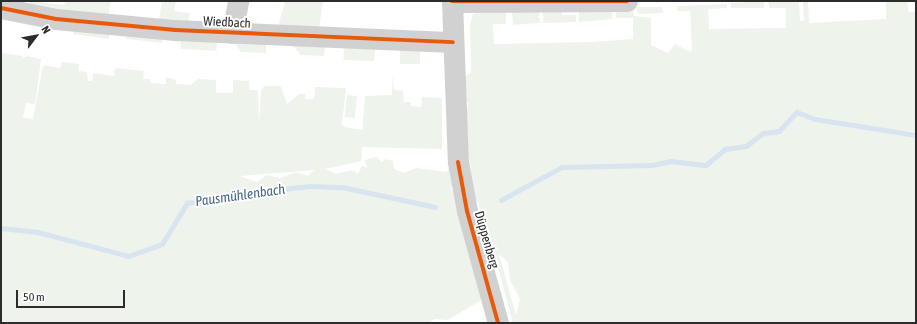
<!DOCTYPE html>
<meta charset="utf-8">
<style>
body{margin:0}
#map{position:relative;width:917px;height:324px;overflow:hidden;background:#fff;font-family:"Asap Condensed",sans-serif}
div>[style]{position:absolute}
.green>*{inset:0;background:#eef3eb;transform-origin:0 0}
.stream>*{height:4.5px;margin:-2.25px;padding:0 2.25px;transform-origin:2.25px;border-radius:2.25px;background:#d8e4ef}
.minor>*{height:21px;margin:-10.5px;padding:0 10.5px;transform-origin:10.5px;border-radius:10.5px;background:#d1d1d1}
.cycleway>*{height:4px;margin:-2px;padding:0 2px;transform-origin:2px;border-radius:2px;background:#e8590c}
span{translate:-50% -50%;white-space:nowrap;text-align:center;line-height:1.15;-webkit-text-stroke:4px #fff;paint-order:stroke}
.street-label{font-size:13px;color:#2c2c2c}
.water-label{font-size:14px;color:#416888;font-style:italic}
.frame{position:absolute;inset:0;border:2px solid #2c2c2c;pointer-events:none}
.north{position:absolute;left:16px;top:16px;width:40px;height:40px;-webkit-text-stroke:3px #fff;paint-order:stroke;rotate:58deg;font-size:11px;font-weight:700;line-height:16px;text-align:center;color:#2c2c2c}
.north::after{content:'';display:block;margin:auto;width:14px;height:18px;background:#2c2c2c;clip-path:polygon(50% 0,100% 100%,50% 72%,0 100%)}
.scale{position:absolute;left:16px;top:290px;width:109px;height:18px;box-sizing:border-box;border:2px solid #2c2c2c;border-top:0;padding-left:5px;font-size:12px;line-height:14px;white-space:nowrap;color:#2c2c2c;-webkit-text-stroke:3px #fff;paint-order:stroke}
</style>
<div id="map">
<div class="green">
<i style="clip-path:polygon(29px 1px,64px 5px,66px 1px,111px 1px,108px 18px,31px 5px)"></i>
<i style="clip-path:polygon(162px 1px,176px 1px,174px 11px,190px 13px,188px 22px,159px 20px)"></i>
<i style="clip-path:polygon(285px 1px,323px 1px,319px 29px,278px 27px)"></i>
<i style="clip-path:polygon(764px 1px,764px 8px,731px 8px,731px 3px)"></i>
<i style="clip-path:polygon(evenodd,768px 1px,799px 1px,800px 21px,804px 21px,803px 1px,822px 1px,808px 2px,809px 23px,886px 19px,886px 1px,907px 1px,909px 12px,916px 12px,916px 132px,894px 130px,893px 134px,916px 137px,916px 323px,513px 323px,493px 249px,482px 230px,479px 203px,468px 196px,471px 169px,464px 133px,468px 103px,462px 95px,462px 78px,471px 73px,470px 25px,473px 14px,506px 10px,506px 24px,493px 24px,494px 44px,593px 42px,633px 39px,633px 18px,616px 18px,616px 8px,633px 8px,634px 16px,651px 18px,651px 45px,668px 53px,675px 44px,690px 52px,692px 49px,690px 11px,677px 11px,678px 6px,727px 4px,727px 8px,708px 9px,709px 29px,786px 28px,786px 8px,769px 8px,768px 1px,499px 254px,508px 262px,510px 280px,520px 299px,516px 315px,499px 254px)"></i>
<i style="clip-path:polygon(636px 7px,662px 7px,663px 13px,638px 14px)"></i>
<i style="clip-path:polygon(562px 8px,562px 15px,576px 15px,576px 22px,543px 23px,543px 9px)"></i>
<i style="clip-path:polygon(579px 8px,612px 8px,612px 19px,579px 22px)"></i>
<i style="left:539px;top:9px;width:14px;height:27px;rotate:86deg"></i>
<i style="left:74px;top:27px;width:36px;height:7px;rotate:8deg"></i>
<i style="left:127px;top:33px;width:36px;height:6px;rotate:6deg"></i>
<i style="left:181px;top:38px;width:36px;height:11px;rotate:3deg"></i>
<i style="clip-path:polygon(232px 40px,266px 42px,266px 53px,241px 52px)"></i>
<i style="clip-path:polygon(325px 45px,324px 56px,301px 55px,293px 46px)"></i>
<i style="left:344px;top:46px;width:31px;height:14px;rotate:2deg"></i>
<i style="left:400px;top:48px;width:20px;height:16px"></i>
<i style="clip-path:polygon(evenodd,1px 53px,23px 56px,22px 59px,26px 56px,41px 59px,35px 104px,26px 103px,23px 118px,33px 119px,43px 65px,60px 68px,62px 62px,79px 64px,78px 71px,87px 72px,88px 81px,92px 81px,93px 73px,114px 76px,115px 68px,144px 71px,143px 79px,150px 79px,150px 83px,166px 84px,166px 77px,176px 80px,176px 84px,191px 85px,198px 79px,216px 80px,216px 93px,233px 93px,233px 80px,249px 81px,249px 90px,258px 90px,259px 124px,261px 91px,264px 86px,281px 86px,287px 104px,299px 94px,305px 94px,305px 99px,314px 99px,315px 87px,346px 88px,342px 124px,345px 127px,362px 130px,361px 144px,365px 96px,392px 95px,393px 73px,394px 90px,403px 91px,404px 102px,411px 102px,411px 106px,421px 107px,422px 97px,442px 98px,442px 149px,362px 147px,361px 161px,325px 169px,336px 174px,352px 170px,358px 174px,362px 166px,367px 168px,365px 160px,376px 157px,382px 162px,385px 159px,393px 161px,394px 169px,404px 173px,416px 168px,447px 172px,449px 168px,453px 186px,450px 189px,454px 190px,483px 299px,448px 320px,435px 319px,427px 323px,1px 323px,1px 53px,314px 170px,308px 176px,297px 172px,280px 178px,267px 175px,257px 182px,240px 176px,314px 170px)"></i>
<i style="left:347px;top:95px;width:10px;height:22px;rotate:6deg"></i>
</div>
<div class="stream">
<i style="left:501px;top:200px;width:69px;rotate:-28.4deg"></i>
<i style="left:562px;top:167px;width:90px;rotate:-1.3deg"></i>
<i style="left:652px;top:165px;width:19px;rotate:-12deg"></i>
<i style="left:671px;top:161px;width:35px;rotate:7deg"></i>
<i style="left:706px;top:165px;width:25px;rotate:-40deg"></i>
<i style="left:725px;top:149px;width:21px;rotate:-8deg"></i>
<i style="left:746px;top:146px;width:21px;rotate:-37deg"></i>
<i style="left:763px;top:133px;width:16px;rotate:-7deg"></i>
<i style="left:779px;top:131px;width:26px;rotate:-47deg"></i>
<i style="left:797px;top:112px;width:19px;rotate:21deg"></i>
<i style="left:815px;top:119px;width:102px;rotate:9deg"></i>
<i style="left:1px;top:228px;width:37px;rotate:6deg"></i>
<i style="left:38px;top:232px;width:94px;rotate:14.8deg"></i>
<i style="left:129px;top:256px;width:35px;rotate:-20deg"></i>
<i style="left:162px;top:244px;width:48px;rotate:-58.6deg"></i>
<i style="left:187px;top:203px;width:53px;rotate:-9.8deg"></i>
<i style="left:239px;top:194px;width:71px;rotate:-6.4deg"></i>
<i style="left:310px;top:186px;width:32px;rotate:2deg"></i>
<i style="left:342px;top:187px;width:95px;rotate:12.1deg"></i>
</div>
<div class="minor">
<i style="left:452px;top:1px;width:161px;rotate:87.9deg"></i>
<i style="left:458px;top:162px;width:50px;rotate:79.6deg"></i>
<i style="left:467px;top:211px;width:116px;rotate:74.5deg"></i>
<i style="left:452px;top:2px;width:175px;rotate:-0.3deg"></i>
<i style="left:1px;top:8px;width:56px;rotate:11.3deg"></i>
<i style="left:56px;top:19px;width:120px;rotate:5.3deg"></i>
<i style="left:175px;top:30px;width:278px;rotate:2.5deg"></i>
<i style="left:232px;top:33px;width:33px;rotate:-79deg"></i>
</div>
<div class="cycleway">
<i style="left:452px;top:1px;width:175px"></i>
<i style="left:1px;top:8px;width:56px;rotate:11.3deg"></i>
<i style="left:56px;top:19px;width:120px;rotate:5.3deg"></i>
<i style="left:175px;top:30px;width:278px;rotate:2.5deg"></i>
<i style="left:458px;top:162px;width:50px;rotate:79.6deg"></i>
<i style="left:467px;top:211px;width:116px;rotate:74.5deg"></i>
</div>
<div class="street-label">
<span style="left:227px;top:23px;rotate:3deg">Wiedbach</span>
<span style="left:486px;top:240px;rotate:74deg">Düppenberg</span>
</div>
<div class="water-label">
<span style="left:240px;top:195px;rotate:-8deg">Pausmühlenbach</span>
</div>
<div class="frame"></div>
<div class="north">N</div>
<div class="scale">50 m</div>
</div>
